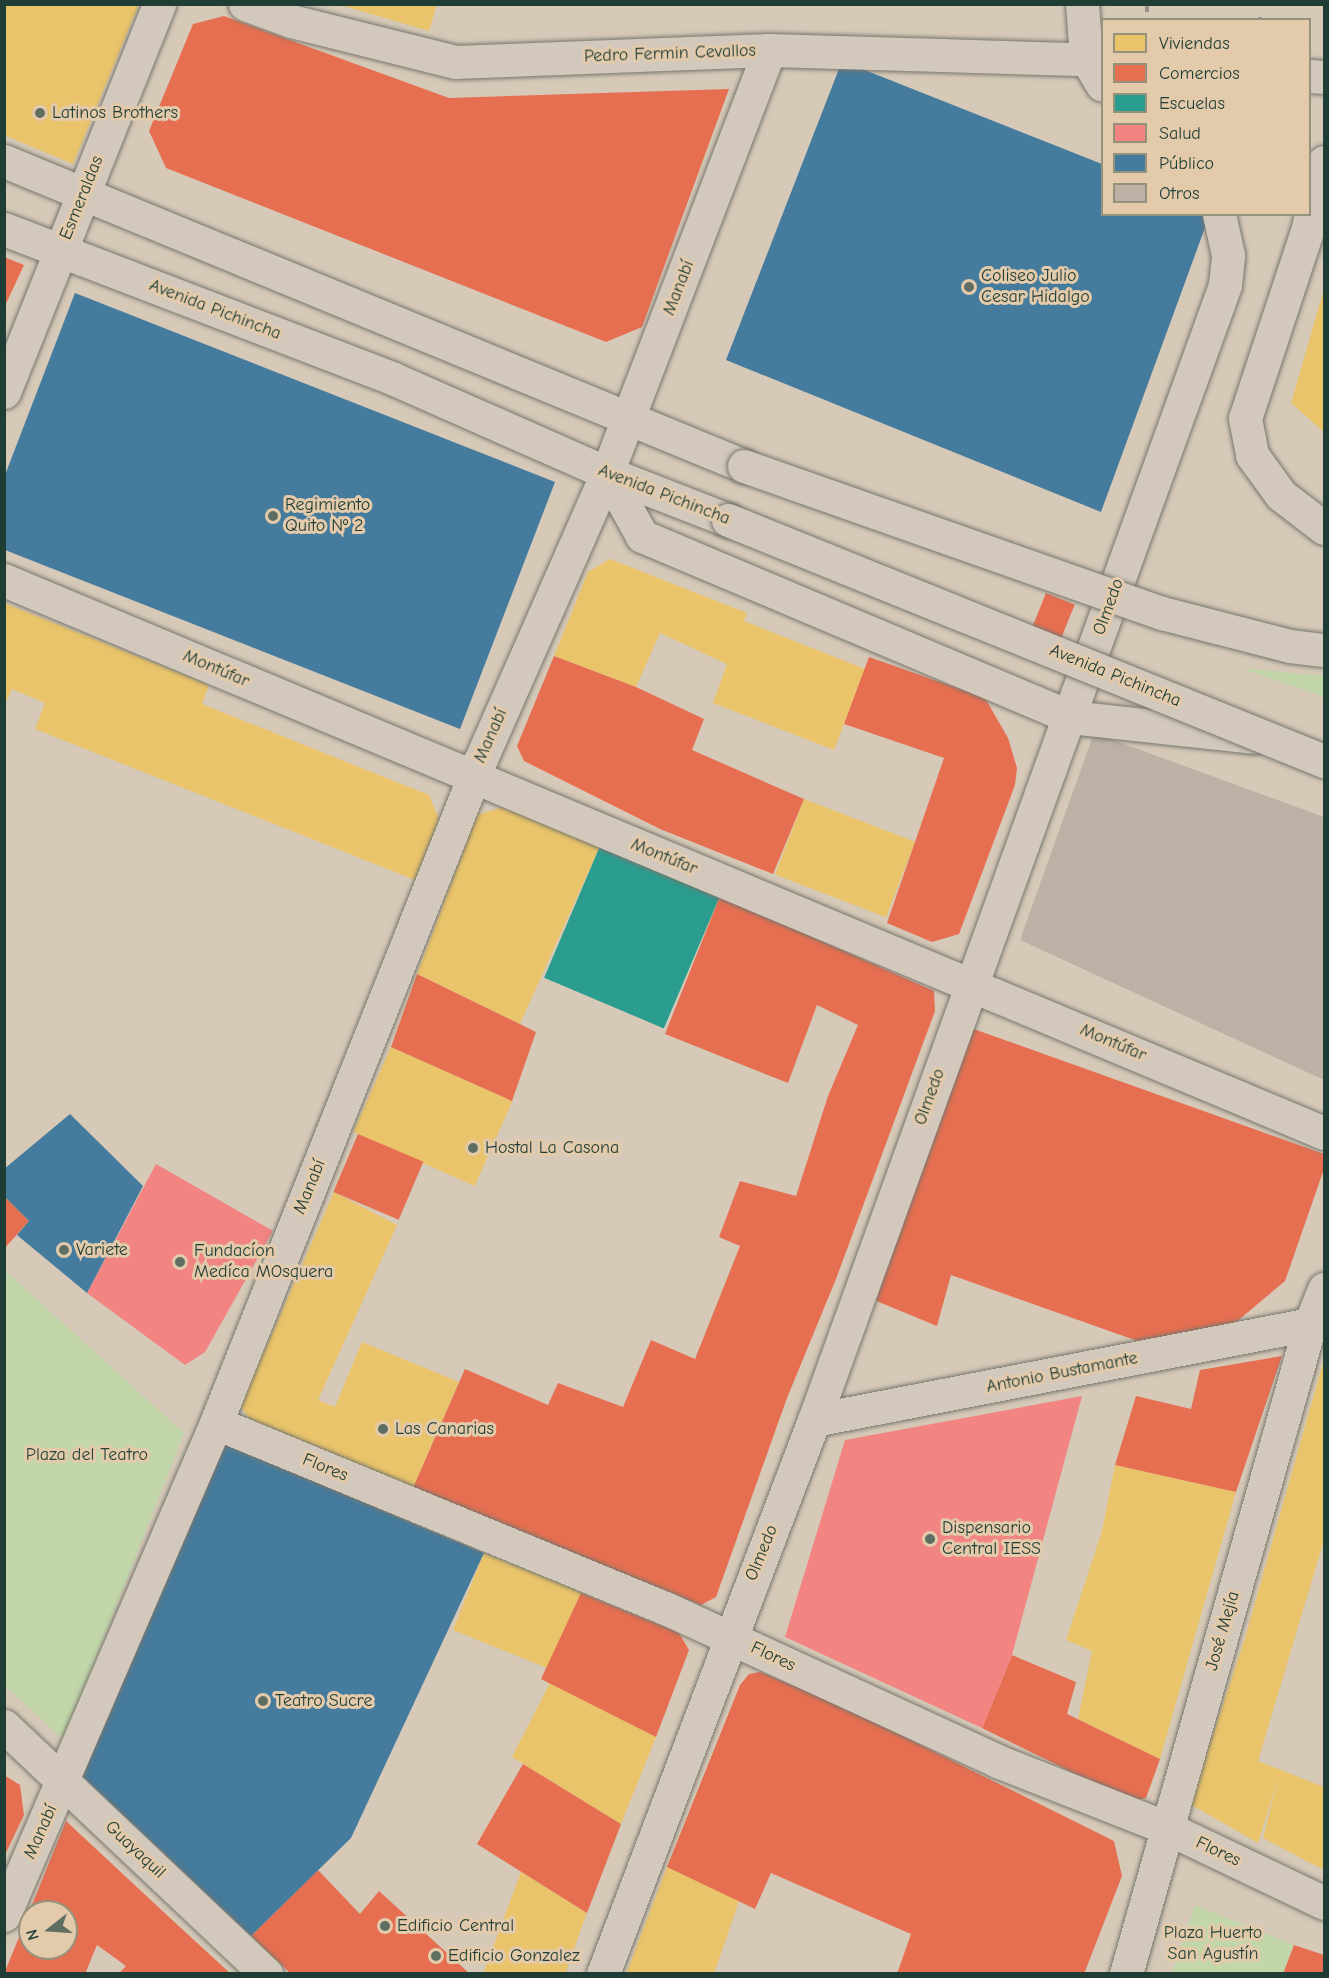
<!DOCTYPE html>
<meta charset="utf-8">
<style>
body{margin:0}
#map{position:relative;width:1329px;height:1978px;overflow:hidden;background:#d6c9b8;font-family:"Comic Neue",sans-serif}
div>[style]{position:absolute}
.green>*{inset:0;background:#c2d6aa}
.homes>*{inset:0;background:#e9c46a;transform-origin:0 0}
.shops>*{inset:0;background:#e76f51;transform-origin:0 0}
.schools>*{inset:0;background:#2a9d8f;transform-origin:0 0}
.health>*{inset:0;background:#f28482}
.public>*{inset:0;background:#457b9d}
.building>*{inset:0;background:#bcb1a4}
.path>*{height:4px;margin-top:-2px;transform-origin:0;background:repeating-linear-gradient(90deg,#98948b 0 6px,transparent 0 10.5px)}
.roads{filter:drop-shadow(0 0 2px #77766d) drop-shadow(0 0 2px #77766d)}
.minor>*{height:33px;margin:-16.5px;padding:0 16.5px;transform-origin:16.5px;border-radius:16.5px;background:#d2c8bc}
.major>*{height:33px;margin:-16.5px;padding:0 16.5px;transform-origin:16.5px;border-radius:16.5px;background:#d2c8bc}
.bridges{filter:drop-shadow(0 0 2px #77766d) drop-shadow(0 0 2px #77766d)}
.major-bridge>*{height:33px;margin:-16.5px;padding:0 16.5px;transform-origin:16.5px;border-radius:16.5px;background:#d2c8bc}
.dots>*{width:16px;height:16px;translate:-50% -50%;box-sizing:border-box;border:3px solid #e3caab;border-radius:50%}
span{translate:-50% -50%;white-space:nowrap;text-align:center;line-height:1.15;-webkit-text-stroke:6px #e3caab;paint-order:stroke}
.street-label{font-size:18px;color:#1f3d34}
.poi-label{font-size:18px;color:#1f3d34}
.left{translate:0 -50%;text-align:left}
.park-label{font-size:18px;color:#264539}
.frame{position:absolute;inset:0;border:6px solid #1f3d34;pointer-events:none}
.legend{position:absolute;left:1101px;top:18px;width:210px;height:198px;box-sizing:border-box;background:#e3caab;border:2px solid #95927b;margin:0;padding:8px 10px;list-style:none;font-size:18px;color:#1f3d34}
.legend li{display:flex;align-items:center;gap:12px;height:30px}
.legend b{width:30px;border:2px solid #95927b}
.north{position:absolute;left:18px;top:1900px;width:60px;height:60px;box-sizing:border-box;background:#e3caab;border:2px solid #95927b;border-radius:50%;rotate:253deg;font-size:16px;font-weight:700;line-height:24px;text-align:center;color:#1f3d34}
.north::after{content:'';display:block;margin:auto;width:21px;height:27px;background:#5f6e62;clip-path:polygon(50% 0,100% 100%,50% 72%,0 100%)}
</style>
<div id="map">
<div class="green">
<i style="clip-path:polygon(1240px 668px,1324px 676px,1324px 697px)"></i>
<i style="clip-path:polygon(8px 1273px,184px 1433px,64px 1740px,5px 1686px,4px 1277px)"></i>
<i style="clip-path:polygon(1195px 1905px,1294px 1945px,1283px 1973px,1172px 1974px)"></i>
</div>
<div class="homes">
<i style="clip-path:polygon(4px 4px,139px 4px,73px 164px,4px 135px)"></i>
<i style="clip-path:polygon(337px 4px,437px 4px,429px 31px)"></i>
<i style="clip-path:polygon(1324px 289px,1324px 432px,1291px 403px)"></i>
<i style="clip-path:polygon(610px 559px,747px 613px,744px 621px,865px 669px,834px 750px,713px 703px,727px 664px,660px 633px,636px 687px,554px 656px,588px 572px)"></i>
<i style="clip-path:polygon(4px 603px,209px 685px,202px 704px,429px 795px,439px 819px,415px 880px,35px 729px,45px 703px,12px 689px,4px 706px)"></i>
<i style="left:804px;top:799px;width:119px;height:81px;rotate:21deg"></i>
<i style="clip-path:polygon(503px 807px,600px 846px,520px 1024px,417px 974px,477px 815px)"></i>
<i style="left:391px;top:1047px;width:133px;height:93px;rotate:24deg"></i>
<i style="clip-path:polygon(334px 1192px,397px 1225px,318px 1400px,335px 1407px,362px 1342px,459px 1382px,413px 1488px,319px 1452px,250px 1419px,240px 1406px)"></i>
<i style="clip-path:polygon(1324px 1359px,1324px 1540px,1258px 1761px,1324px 1787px,1324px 1870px,1263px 1838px,1278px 1779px,1258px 1843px,1190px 1804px,1245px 1638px)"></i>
<i style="clip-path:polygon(1115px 1465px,1236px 1492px,1160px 1759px,1078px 1719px,1092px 1651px,1066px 1640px,1102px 1531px)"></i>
<i style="left:484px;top:1553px;width:105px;height:83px;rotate:22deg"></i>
<i style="clip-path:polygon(550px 1683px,656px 1737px,621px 1824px,512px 1757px)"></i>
<i style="clip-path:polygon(667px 1867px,739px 1901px,714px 1974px,626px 1974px)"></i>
<i style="clip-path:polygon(521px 1872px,587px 1913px,565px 1974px,483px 1974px)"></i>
</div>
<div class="shops">
<i style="clip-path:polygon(224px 16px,449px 98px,729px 89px,642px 327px,606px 342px,166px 168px,149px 131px,193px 24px)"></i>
<i style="clip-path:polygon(4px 257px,24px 265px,4px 308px)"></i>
<i style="left:1046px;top:593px;width:31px;height:36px;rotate:22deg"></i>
<i style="clip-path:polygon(554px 656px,636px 687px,704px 719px,692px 750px,804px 799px,773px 874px,660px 829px,524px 761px,517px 746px)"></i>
<i style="clip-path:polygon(869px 657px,985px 698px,1008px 738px,1017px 768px,1015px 785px,959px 934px,932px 942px,887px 923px,944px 758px,844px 724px)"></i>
<i style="clip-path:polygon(720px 896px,934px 991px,935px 1011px,836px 1279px,787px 1398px,716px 1597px,701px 1605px,413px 1488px,465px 1369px,548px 1405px,558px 1383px,623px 1407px,651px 1340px,695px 1359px,740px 1246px,719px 1237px,740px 1181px,796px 1196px,828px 1096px,858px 1025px,817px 1005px,788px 1083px,665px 1034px)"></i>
<i style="clip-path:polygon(417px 974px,536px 1032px,512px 1101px,391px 1047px)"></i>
<i style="clip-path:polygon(968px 1027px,1324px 1154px,1324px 1169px,1285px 1281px,1229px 1328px,1146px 1344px,951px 1275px,937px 1326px,874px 1300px)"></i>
<i style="left:358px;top:1134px;width:71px;height:63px;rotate:23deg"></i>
<i style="clip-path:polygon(4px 1196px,29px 1221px,4px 1249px)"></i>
<i style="clip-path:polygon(1282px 1356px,1236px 1492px,1115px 1465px,1136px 1396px,1191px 1409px,1200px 1370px)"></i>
<i style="clip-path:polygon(581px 1593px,679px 1633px,689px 1650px,656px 1737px,541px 1679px)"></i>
<i style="clip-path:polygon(1012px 1655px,1076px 1682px,1067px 1714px,1160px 1759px,1146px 1798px,1131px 1801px,982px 1728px)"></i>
<i style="clip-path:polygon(760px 1672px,844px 1707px,1114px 1841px,1122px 1876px,1084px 1974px,897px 1974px,911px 1934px,771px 1873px,755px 1909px,667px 1867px,740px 1685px,749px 1674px)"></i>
<i style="clip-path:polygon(523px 1764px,621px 1824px,587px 1913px,477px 1844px)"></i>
<i style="clip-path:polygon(4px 1775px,20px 1785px,24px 1815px,4px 1857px)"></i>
<i style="clip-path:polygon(evenodd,66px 1821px,169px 1917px,231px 1974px,118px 1974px,126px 1966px,97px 1945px,85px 1974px,4px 1974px,66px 1821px,30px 1912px,66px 1912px,66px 1948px,30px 1948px,30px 1912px)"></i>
<i style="clip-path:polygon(318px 1870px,360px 1914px,379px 1891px,470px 1974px,291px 1974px,251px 1936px)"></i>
<i style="clip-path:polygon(1294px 1945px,1324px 1955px,1324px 1974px,1283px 1974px)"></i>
</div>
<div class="schools">
<i style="left:600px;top:846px;width:130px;height:143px;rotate:23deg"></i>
</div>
<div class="health">
<i style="clip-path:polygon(156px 1164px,273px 1231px,205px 1352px,185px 1365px,87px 1293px)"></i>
<i style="clip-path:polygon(1082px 1396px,1012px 1655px,982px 1728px,785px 1637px,845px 1440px)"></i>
</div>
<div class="public">
<i style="clip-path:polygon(842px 61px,1102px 164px,1102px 214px,1210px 214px,1101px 512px,726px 360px)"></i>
<i style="clip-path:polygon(75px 293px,555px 482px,460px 729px,5px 550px,5px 475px)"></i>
<i style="clip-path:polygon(70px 1114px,143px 1186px,87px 1293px,17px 1235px,29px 1221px,4px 1196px,4px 1169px)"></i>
<i style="clip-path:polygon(221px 1443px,484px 1553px,351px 1838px,251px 1936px,79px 1773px)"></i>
</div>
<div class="building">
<i style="clip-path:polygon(1094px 733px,1324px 817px,1324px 1080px,1020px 940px)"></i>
</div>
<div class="path">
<i style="left:1147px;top:6px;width:6px;rotate:90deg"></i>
<i style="left:1260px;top:20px;width:3px;rotate:-90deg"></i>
</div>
<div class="roads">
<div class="minor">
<i style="left:245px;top:4px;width:49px;rotate:20.3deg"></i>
<i style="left:291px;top:21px;width:169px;rotate:14deg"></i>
<i style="left:455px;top:62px;width:314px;rotate:-2.2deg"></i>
<i style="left:769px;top:50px;width:333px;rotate:1.7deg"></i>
<i style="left:1082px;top:4px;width:54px;rotate:85.8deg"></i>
<i style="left:1086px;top:58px;width:31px;rotate:59deg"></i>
<i style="left:1310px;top:76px;width:14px;rotate:4deg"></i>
<i style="left:1324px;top:162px;width:71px;rotate:103.8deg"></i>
<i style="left:1307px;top:231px;width:197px;rotate:108.3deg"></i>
<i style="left:1245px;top:418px;width:38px;rotate:79deg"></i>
<i style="left:1252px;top:455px;width:49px;rotate:54.1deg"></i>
<i style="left:1281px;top:495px;width:54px;rotate:37.5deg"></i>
<i style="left:4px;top:392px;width:418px;rotate:-68.2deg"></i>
<i style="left:4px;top:580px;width:1431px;rotate:22.73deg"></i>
<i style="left:1070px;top:717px;width:184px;rotate:6.2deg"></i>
<i style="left:814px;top:1420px;width:505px;rotate:-10.95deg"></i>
<i style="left:216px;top:1423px;width:486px;rotate:22.4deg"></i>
<i style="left:665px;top:1608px;width:366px;rotate:24.7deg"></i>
<i style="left:997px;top:1761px;width:183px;rotate:21.5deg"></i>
<i style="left:1167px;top:1828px;width:174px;rotate:25.5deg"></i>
<i style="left:4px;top:1726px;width:361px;rotate:43.4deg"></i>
<i style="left:4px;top:1915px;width:536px;rotate:-66.69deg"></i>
<i style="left:216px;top:1423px;width:713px;rotate:-68.26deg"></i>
<i style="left:480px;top:761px;width:315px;rotate:-66.2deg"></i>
<i style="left:607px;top:473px;width:453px;rotate:-69deg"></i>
<i style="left:603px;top:1974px;width:593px;rotate:-69.15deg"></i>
<i style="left:814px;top:1420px;width:1207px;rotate:-70.09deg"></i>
<i style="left:1225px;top:285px;width:30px;rotate:-84deg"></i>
<i style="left:1228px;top:255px;width:42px;rotate:-102.4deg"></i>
<i style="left:1126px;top:1974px;width:676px;rotate:-74.19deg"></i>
<i style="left:1310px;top:1324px;width:38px;rotate:-68deg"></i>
</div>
<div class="major">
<i style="left:4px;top:161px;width:800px;rotate:22.4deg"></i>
<i style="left:4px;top:229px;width:418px;rotate:21deg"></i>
<i style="left:394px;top:379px;width:233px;rotate:23.8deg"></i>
<i style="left:607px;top:473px;width:130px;rotate:21.2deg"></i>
<i style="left:607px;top:473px;width:72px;rotate:60.9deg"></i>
<i style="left:642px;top:536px;width:465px;rotate:22.9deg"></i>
</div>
</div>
<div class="bridges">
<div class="major-bridge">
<i style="left:744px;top:466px;width:443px;rotate:19.4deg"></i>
<i style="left:1162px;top:613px;width:132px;rotate:14.5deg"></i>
<i style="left:1290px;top:646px;width:34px;rotate:7deg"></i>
<i style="left:728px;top:520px;width:643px;rotate:22.02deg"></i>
</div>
</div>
<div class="dots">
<i style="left:40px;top:113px;background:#5f6e62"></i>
<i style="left:969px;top:287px;background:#5f6e62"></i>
<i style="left:273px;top:516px;background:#5f6e62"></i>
<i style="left:473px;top:1148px;background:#5f6e62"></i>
<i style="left:64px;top:1250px;background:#5f6e62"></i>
<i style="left:180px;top:1262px;background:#5f6e62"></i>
<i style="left:383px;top:1429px;background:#5f6e62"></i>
<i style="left:930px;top:1539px;background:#5f6e62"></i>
<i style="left:263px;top:1701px;background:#5f6e62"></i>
<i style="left:385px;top:1926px;background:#5f6e62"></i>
<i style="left:436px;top:1956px;background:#5f6e62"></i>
</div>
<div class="street-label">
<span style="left:670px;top:54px;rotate:-2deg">Pedro Fermin Cevallos</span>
<span style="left:82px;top:198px;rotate:-68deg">Esmeraldas</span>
<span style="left:679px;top:288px;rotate:-69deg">Manabí</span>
<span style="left:215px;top:310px;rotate:21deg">Avenida Pichincha</span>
<span style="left:664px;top:495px;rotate:21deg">Avenida Pichincha</span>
<span style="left:1109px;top:607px;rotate:-70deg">Olmedo</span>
<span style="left:216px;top:669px;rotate:23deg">Montúfar</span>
<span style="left:1115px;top:676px;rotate:22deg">Avenida Pichincha</span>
<span style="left:491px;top:736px;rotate:-66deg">Manabí</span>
<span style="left:664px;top:857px;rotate:22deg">Montúfar</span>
<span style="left:1113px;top:1043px;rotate:23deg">Montúfar</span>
<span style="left:930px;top:1097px;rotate:-70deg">Olmedo</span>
<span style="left:310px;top:1187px;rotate:-68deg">Manabí</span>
<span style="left:1062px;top:1373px;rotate:-11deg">Antonio Bustamante</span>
<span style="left:325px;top:1468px;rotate:22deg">Flores</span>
<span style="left:762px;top:1553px;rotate:-68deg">Olmedo</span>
<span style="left:1223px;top:1631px;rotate:-74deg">José Mejía</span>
<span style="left:773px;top:1657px;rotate:25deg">Flores</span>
<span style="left:41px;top:1832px;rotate:-66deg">Manabí</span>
<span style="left:135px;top:1850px;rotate:43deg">Guayaquil</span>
<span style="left:1218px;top:1852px;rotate:25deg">Flores</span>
</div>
<div class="poi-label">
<span class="left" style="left:52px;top:113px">Latinos Brothers</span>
<span class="left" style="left:981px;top:287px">Coliseo Julio<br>Cesar Hidalgo</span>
<span class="left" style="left:285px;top:516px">Regimiento<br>Quito Nº 2</span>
<span class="left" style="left:485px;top:1148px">Hostal La Casona</span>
<span class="left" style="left:76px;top:1250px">Variete</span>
<span class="left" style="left:194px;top:1262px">Fundacíon<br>Medíca MOsquera</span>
<span class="left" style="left:395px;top:1429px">Las Canarias</span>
<span class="left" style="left:942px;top:1539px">Dispensario<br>Central IESS</span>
<span class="left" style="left:275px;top:1701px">Teatro Sucre</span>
<span class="left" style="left:397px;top:1926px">Edificio Central</span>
<span class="left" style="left:448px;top:1956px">Edificio Gonzalez</span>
</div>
<div class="park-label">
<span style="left:87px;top:1455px">Plaza del Teatro</span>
<span style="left:1213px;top:1944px">Plaza Huerto<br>San Agustín</span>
</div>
<div class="frame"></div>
<ul class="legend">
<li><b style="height:16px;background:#e9c46a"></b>Viviendas</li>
<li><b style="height:16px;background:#e76f51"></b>Comercios</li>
<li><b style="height:16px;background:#2a9d8f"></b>Escuelas</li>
<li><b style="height:16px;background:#f28482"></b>Salud</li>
<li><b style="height:16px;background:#457b9d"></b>Público</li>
<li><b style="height:16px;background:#bcb1a4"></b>Otros</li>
</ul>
<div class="north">N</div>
</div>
